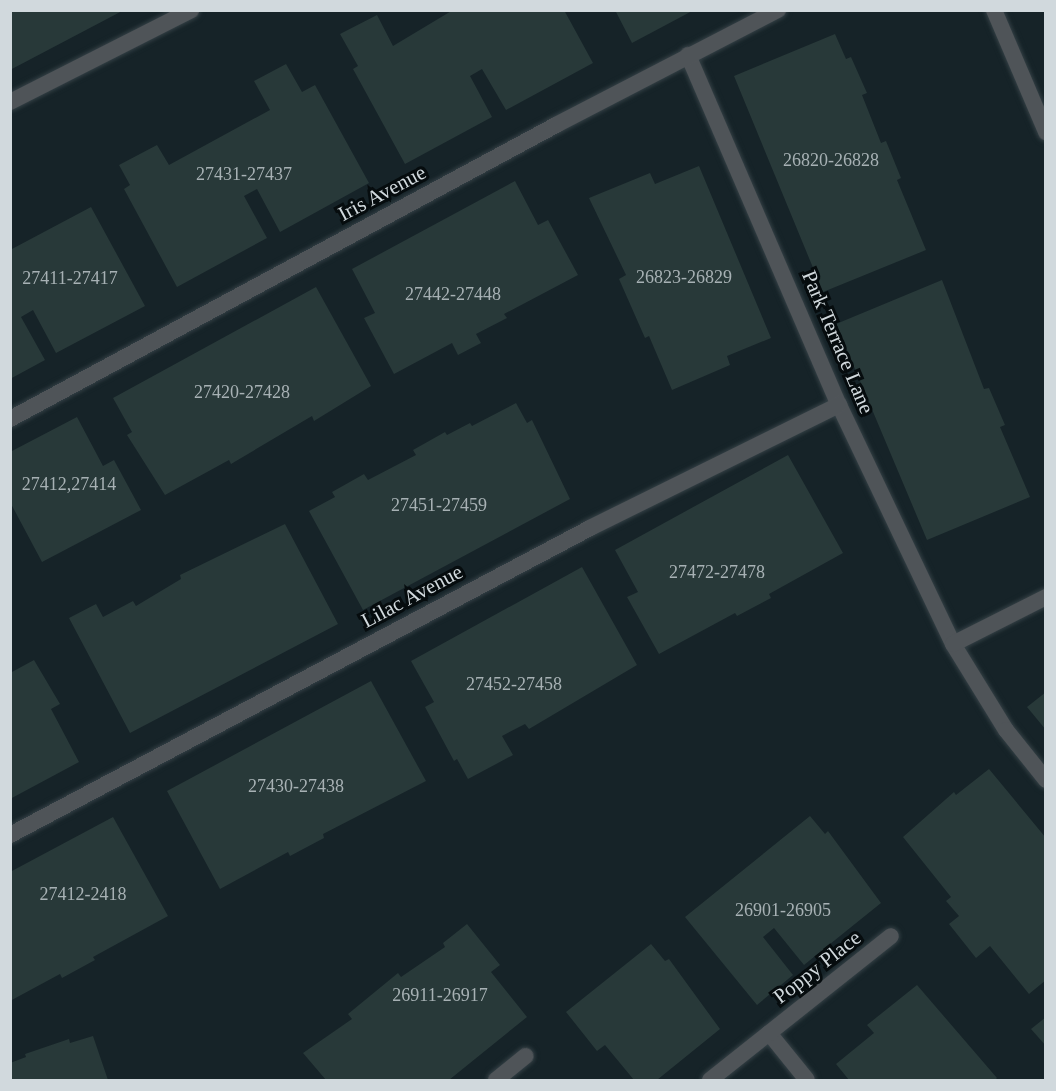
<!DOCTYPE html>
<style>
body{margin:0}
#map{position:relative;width:1056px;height:1091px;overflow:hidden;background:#162328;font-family:Georgia,serif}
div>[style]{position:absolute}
.building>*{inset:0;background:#283939}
.roads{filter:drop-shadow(0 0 2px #344045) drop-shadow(0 0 2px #344045)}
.service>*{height:16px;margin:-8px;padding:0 8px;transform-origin:8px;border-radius:8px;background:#4f5458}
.minor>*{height:16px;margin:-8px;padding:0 8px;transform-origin:8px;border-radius:8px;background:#4f5458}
.tertiary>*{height:16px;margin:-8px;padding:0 8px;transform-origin:8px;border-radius:8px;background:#4f5458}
span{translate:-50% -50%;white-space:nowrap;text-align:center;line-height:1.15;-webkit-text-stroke:6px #060c0e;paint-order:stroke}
.number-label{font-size:18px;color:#a7b1b4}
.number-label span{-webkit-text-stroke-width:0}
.street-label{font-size:21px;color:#d1d9dd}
.frame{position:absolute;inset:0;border:12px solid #d1d9dd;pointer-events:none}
</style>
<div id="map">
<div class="building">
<i style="clip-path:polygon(10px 10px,124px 10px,10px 70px)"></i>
<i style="clip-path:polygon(453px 10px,564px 10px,593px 63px,506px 110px,482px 69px,470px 76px,492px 117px,405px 164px,353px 69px,358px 66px,340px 34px,377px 15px,393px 46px)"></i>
<i style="clip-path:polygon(615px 10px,694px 10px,632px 43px)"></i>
<i style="clip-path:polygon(835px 34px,846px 59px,851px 57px,867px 93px,862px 95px,881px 143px,886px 141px,901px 178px,897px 180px,926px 250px,823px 292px,734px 76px)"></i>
<i style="clip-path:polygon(286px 64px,302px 92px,315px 85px,369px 183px,280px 232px,257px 189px,244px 196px,267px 238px,177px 287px,124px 189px,130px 185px,119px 165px,157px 145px,169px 165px,270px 110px,254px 81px)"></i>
<i style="clip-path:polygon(699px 166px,771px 338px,727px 356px,730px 365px,672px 390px,649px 336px,645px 338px,619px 279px,626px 275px,589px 198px,650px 173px,655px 184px)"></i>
<i style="clip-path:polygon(515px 181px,538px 225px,548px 220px,578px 275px,504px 314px,507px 318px,476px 334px,481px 343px,458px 355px,452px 343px,394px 374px,364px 318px,375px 313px,352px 269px)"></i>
<i style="clip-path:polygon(91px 207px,145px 306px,56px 353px,33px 310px,21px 317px,45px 360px,10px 379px,10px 250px)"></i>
<i style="clip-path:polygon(942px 280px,984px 389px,989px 388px,1005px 425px,1000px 427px,1030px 497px,927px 540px,836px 324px)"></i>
<i style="clip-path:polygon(316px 287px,371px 386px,314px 421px,312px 416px,231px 464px,229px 460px,165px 495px,127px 435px,132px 432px,113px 398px)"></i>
<i style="clip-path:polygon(516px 403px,527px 423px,532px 420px,570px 499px,363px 610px,309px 511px,335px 497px,332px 492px,364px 474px,368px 480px,416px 455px,413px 450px,445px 432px,447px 435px,470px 423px,472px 426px)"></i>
<i style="clip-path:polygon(77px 417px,103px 466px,114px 460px,141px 510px,42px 562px,10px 502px,10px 452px)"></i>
<i style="clip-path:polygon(788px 455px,843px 553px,769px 594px,771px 598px,737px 616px,735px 613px,659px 654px,627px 597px,638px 592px,615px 550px)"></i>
<i style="clip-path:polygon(285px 524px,338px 624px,130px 733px,69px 618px,96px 604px,103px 617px,133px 601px,136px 606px,181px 579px,180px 575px)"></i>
<i style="clip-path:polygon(582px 567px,637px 665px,529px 729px,525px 724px,502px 736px,513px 755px,468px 779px,457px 759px,454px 761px,425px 707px,434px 702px,411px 661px)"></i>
<i style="clip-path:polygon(34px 660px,60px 704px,51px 709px,79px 762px,10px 799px,10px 673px)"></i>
<i style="clip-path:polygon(371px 681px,426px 781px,323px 834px,324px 838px,290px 856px,288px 852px,220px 889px,167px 791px)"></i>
<i style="clip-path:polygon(1046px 692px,1046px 730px,1027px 707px)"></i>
<i style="clip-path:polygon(989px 769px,1046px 838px,1046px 980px,1029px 994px,990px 946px,976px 958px,949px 924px,959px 916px,946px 901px,951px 897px,903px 837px,954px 792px,956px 795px)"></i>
<i style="clip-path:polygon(810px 816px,825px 834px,828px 831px,881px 903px,804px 965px,774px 928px,763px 937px,793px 975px,757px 1005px,685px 917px)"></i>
<i style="clip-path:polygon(113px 817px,168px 916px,93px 957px,95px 960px,62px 978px,60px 974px,10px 1001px,10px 872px)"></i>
<i style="clip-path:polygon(467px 924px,500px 965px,491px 972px,527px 1017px,449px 1080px,326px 1080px,303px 1053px,352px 1019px,348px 1014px,398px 973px,401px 977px,445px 947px,443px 943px)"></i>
<i style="clip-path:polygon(651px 944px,665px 961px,669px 959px,720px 1029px,657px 1080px,634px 1080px,605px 1045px,597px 1051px,566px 1012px)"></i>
<i style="clip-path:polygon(917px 985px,997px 1078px,995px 1080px,849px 1080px,836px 1064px,874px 1033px,867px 1025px)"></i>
<i style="clip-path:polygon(1046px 1017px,1046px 1046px,1031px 1029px)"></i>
<i style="clip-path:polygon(93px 1036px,108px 1080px,10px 1080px,10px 1063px,26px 1057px,25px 1054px,69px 1039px,70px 1043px)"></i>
</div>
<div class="roads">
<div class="service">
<i style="left:10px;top:102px;width:203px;rotate:-26.9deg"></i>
</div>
<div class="minor">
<i style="left:688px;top:55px;width:381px;rotate:66.7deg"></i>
<i style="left:839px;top:405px;width:265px;rotate:64.5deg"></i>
<i style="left:953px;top:644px;width:101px;rotate:58.4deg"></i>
<i style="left:1006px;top:730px;width:64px;rotate:51.3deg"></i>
<i style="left:10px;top:419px;width:620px;rotate:-28.3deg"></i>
<i style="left:556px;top:125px;width:250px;rotate:-27.4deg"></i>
<i style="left:953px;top:644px;width:104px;rotate:-26.8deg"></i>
<i style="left:10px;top:835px;width:656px;rotate:-27.89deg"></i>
<i style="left:590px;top:528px;width:278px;rotate:-26.3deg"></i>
<i style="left:769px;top:1033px;width:60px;rotate:51deg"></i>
<i style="left:496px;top:1080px;width:38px;rotate:-39deg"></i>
<i style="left:710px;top:1080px;width:231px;rotate:-38.5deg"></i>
</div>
<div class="tertiary">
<i style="left:994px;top:10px;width:133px;rotate:66.9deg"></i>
</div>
</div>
<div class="number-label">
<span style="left:831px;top:160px">26820-26828</span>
<span style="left:244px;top:174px">27431-27437</span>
<span style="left:684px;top:277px">26823-26829</span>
<span style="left:70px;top:278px">27411-27417</span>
<span style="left:453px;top:294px">27442-27448</span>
<span style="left:242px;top:392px">27420-27428</span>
<span style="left:69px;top:484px">27412,27414</span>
<span style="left:439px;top:505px">27451-27459</span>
<span style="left:717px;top:572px">27472-27478</span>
<span style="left:514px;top:684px">27452-27458</span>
<span style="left:296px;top:786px">27430-27438</span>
<span style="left:83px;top:894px">27412-2418</span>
<span style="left:783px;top:910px">26901-26905</span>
<span style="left:440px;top:995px">26911-26917</span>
</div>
<div class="street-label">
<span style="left:382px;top:193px;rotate:-28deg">Iris Avenue</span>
<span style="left:838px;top:342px;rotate:67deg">Park Terrace Lane</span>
<span style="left:412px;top:596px;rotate:-28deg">Lilac Avenue</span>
<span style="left:817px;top:967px;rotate:-38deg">Poppy Place</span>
</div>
<div class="frame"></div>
</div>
